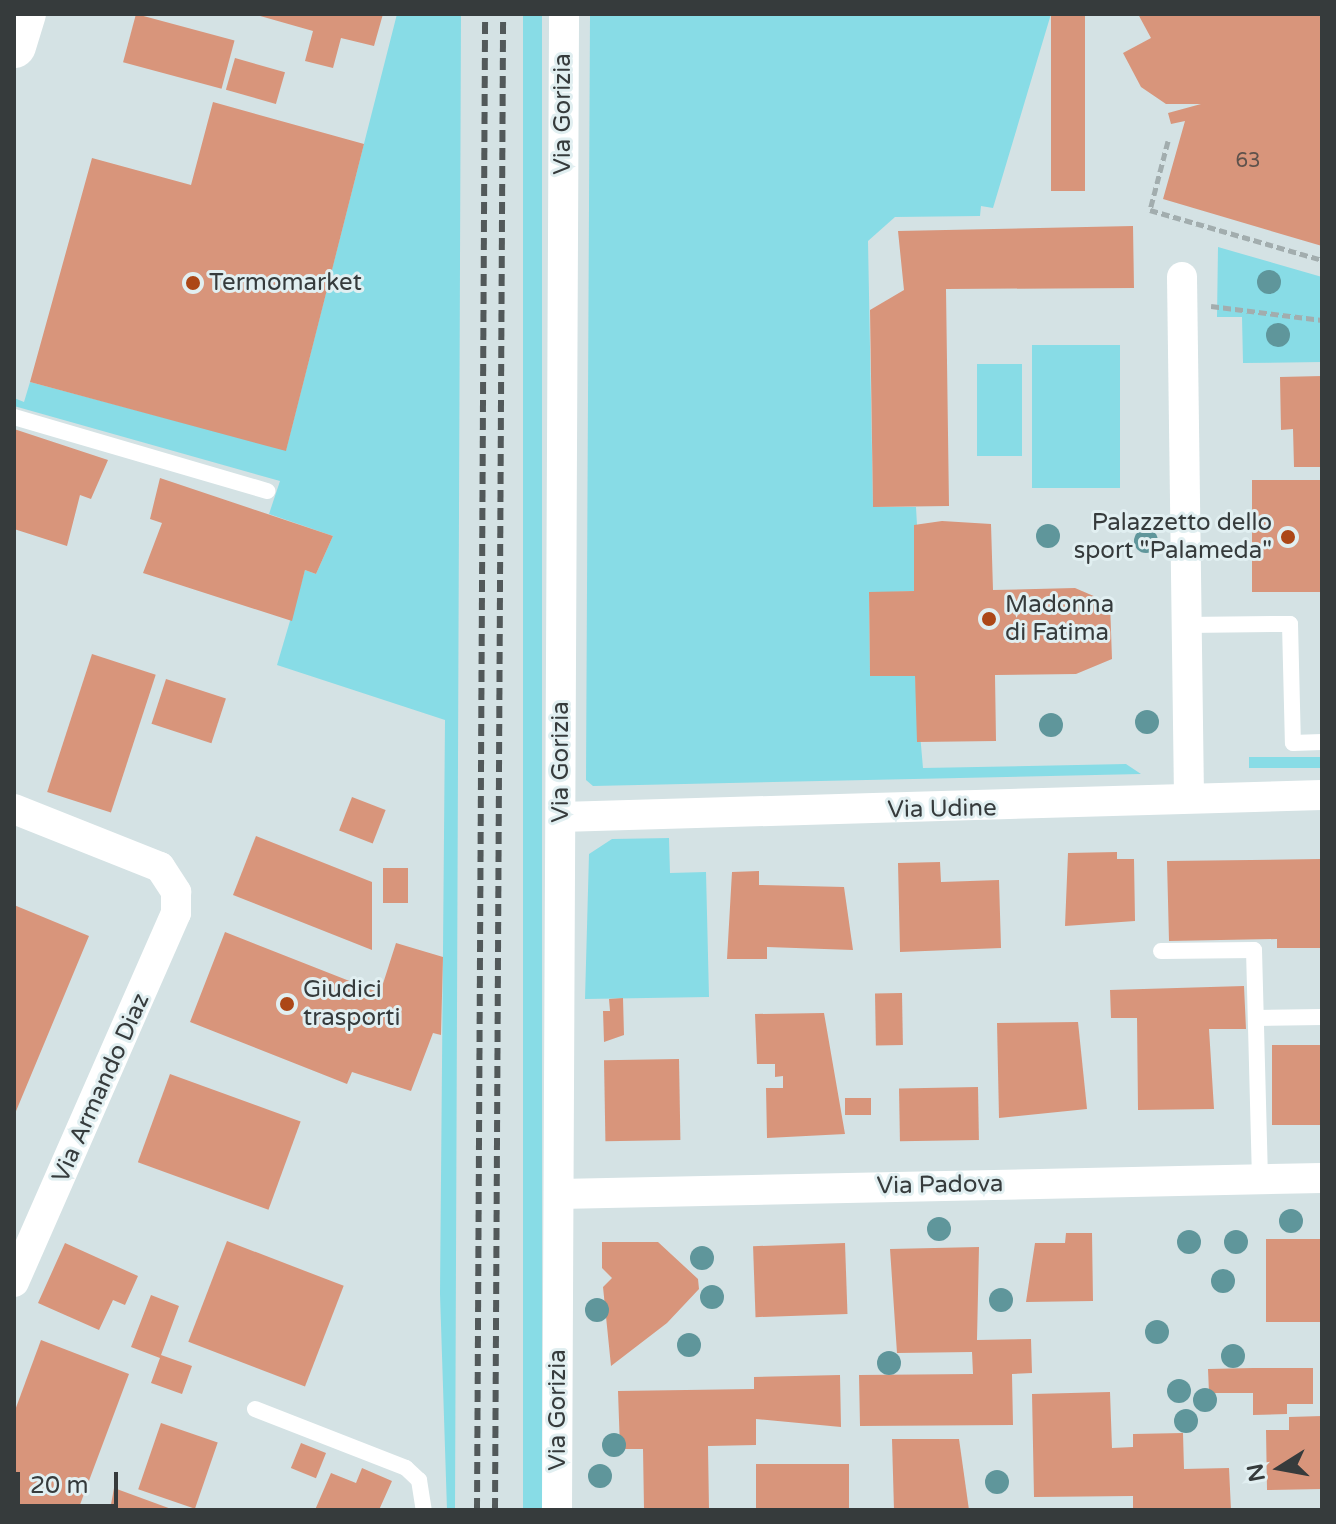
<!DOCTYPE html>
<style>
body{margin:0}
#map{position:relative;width:1336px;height:1524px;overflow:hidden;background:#d4e2e4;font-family:"Varela Round",sans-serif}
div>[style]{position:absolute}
.green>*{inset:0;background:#88dce6;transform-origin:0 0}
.building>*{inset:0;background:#d8957b;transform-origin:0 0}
.path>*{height:5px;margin-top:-2.5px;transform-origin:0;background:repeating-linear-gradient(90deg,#a2adae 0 8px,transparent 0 12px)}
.lane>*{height:16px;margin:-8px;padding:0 8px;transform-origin:8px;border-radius:8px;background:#fff}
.street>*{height:30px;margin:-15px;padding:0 15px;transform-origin:15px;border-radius:15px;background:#fff}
.secondary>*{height:44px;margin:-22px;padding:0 22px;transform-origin:22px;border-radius:22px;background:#fff}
.rail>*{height:6px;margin-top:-3px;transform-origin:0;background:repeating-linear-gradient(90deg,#52595a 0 12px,transparent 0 18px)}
.trees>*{width:24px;height:24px;margin:-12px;border-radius:50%;background:#5f969b}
.dots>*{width:22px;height:22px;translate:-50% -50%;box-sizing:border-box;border:4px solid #e1eff1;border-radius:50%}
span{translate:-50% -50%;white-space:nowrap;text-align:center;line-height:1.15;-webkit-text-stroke:6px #e1eff1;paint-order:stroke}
.number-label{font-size:20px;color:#5e524c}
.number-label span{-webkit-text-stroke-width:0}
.street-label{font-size:24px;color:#363b3c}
.poi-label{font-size:24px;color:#363b3c}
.left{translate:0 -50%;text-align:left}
.right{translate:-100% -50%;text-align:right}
.frame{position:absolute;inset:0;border:16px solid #363b3c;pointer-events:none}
.north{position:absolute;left:1240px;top:1428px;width:80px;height:80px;-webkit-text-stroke:6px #e1eff1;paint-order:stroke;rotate:259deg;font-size:22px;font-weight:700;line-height:32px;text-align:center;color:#363b3c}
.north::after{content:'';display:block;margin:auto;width:28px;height:36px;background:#363b3c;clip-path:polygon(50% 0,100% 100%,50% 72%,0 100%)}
.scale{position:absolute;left:16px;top:1472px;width:102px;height:36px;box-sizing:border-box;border:4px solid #363b3c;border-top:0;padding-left:10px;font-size:24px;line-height:28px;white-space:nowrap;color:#363b3c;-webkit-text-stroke:6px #e1eff1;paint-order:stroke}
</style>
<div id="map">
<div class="green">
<i style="clip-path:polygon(397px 14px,461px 14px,455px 1510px,447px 1510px,440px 1294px,445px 720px,277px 665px,305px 570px,316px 574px,333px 536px,269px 514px,280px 481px,14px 406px,14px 398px,24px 402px,30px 382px,286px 450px)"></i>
<i style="left:523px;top:14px;width:19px;height:1496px"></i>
<i style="clip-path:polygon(590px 14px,1051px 14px,993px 208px,981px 206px,980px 216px,895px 217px,868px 241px,873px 507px,916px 507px,917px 525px,914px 591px,869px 593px,870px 675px,915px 676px,923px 768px,1126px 764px,1141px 774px,593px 786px,586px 780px)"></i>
<i style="clip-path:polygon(1218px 247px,1322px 277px,1322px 362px,1243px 363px,1242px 317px,1217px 317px)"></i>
<i style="left:1120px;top:345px;width:143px;height:88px;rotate:90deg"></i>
<i style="left:977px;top:364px;width:45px;height:92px"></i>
<i style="left:1249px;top:757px;width:73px;height:11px"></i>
<i style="clip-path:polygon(669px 838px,670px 873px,706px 872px,709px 997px,585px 999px,589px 854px,612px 839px)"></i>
</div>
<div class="building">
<i style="left:136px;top:14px;width:102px;height:50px;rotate:15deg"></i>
<i style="clip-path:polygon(253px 14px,383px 14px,374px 46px,341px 38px,333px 68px,305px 61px,313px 31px)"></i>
<i style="left:1051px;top:14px;width:34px;height:177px"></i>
<i style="clip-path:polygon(1138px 14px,1322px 14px,1322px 246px,1163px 199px,1185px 121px,1171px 124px,1168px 113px,1201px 104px,1166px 104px,1141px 87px,1123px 53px,1151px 38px)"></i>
<i style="left:235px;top:58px;width:52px;height:33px;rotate:16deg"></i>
<i style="clip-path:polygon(213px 102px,364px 144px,286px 451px,30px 382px,92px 158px,191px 185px)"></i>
<i style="clip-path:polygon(1133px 226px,1134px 288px,946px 289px,949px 506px,873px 507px,870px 310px,904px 290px,898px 231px)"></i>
<i style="clip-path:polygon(1322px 376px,1322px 467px,1294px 467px,1293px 429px,1281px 430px,1280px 377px)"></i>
<i style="clip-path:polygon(14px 429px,108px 460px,91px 499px,80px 495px,67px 546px,14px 529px)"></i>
<i style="clip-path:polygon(160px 478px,333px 536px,316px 574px,305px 570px,292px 621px,143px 573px,162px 523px,150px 519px)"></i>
<i style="left:1322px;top:480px;width:112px;height:70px;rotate:90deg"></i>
<i style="clip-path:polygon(942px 521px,991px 524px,993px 590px,1075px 588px,1110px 603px,1112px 659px,1076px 674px,995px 675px,996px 741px,917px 742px,915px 676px,870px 676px,869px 592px,914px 591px,914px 525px)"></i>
<i style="left:92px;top:654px;width:67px;height:145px;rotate:18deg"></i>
<i style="left:166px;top:679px;width:63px;height:47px;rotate:18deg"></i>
<i style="left:352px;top:797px;width:36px;height:36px;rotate:21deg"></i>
<i style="clip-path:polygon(256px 836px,372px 882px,372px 950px,233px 895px)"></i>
<i style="clip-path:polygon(1117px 852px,1117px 859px,1134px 859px,1135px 921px,1065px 926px,1068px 853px)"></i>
<i style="clip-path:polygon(1322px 859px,1322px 948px,1277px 948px,1277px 939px,1169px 941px,1167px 861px)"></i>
<i style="clip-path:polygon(940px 862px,941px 882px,999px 880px,1001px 948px,900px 952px,898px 863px)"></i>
<i style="left:383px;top:868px;width:25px;height:35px"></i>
<i style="clip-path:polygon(759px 871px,759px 885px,844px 887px,853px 950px,767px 947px,767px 959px,727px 959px,732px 872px)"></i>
<i style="clip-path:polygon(14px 905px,89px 936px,14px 1116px)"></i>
<i style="clip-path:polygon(225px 932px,380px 993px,396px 943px,443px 957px,441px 1035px,433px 1033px,411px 1091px,352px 1072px,347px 1084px,190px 1022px)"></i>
<i style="clip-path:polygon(1244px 986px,1246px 1029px,1209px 1029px,1214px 1109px,1138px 1110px,1137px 1018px,1111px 1018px,1110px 990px)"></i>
<i style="left:902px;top:993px;width:52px;height:27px;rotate:89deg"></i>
<i style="clip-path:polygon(623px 998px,624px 1035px,604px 1042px,603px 1011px,610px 1011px,609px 999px)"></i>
<i style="clip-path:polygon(824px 1013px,845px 1134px,767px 1138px,766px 1088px,783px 1088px,783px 1076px,775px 1077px,775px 1064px,757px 1064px,755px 1014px)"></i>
<i style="clip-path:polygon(1078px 1022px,1087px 1109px,999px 1118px,997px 1023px)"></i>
<i style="left:1322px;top:1045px;width:80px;height:50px;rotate:90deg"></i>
<i style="left:679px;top:1059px;width:81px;height:75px;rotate:89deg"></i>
<i style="left:170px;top:1074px;width:139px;height:94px;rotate:20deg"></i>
<i style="left:978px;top:1087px;width:53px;height:79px;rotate:89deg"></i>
<i style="left:871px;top:1098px;width:17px;height:26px;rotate:90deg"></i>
<i style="clip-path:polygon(1066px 1233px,1092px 1233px,1093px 1301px,1026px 1302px,1035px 1243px,1065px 1243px)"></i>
<i style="left:1322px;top:1239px;width:83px;height:56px;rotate:90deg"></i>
<i style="left:227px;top:1241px;width:125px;height:108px;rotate:21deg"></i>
<i style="clip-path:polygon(602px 1242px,658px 1242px,698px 1279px,699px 1289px,667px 1323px,611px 1366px,603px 1287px,612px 1278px,602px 1268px)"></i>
<i style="clip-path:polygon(65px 1243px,138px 1276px,125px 1305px,113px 1300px,99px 1330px,38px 1303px)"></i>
<i style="left:845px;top:1243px;width:71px;height:92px;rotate:88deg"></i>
<i style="clip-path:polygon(979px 1247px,977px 1340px,1031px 1339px,1032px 1373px,1012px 1374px,1013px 1425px,860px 1426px,859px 1375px,973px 1374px,972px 1352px,897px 1353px,890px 1249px)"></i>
<i style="clip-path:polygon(151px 1295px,179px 1306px,161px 1355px,192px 1366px,182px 1394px,151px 1383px,160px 1358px,131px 1347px)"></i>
<i style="clip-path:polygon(41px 1340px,129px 1374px,78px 1510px,14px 1510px,14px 1413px)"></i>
<i style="clip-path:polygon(1253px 1368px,1313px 1368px,1313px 1404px,1287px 1404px,1287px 1414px,1253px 1415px,1253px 1393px,1209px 1393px,1208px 1369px)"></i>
<i style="clip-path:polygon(840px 1375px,841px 1427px,756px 1419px,756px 1445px,708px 1446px,709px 1509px,644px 1509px,643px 1449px,620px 1449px,618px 1391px,754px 1389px,754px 1377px)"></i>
<i style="clip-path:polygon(1110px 1392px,1112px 1448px,1133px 1447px,1133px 1434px,1183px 1433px,1184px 1469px,1229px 1468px,1231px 1510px,1133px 1510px,1133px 1496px,1034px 1497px,1032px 1394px)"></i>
<i style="clip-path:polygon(1322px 1416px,1322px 1489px,1267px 1490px,1266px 1430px,1289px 1430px,1289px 1417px)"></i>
<i style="left:161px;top:1423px;width:60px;height:70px;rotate:19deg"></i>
<i style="clip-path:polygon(892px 1439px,959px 1439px,969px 1510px,894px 1510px)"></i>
<i style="left:301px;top:1443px;width:27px;height:27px;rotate:22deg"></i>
<i style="left:849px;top:1464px;width:46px;height:93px;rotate:90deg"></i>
<i style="clip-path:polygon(362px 1468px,392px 1481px,379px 1510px,315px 1510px,331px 1473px,356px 1483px)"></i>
<i style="clip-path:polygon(114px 1488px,174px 1510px,110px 1510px)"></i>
</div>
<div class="path">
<i style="left:1168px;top:141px;width:71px;rotate:104.6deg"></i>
<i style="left:1150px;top:210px;width:179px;rotate:16.2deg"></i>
<i style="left:1211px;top:306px;width:112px;rotate:7.2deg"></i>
</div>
<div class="lane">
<i style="left:14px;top:417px;width:264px;rotate:16.3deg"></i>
<i style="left:1186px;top:625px;width:104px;rotate:-0.6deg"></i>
<i style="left:1290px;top:624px;width:119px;rotate:88.6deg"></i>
<i style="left:1293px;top:743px;width:29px;rotate:-2deg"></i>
<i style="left:1161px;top:951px;width:93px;rotate:-0.6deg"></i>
<i style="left:1254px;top:950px;width:228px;rotate:88.5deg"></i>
<i style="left:1256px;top:1018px;width:66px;rotate:-0.9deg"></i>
<i style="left:255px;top:1409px;width:162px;rotate:21.3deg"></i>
<i style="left:406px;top:1468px;width:18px;rotate:43deg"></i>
<i style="left:419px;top:1480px;width:30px;rotate:81deg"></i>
</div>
<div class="street">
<i style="left:1182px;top:277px;width:521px;rotate:89.23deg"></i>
<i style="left:14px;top:809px;width:157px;rotate:21.7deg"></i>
<i style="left:160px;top:867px;width:30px;rotate:57deg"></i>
<i style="left:176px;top:892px;width:21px;rotate:90deg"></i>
<i style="left:176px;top:913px;width:403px;rotate:113.7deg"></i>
<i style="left:561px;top:817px;width:761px;rotate:-1.66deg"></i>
<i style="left:559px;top:1194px;width:763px;rotate:-1.2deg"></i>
<i style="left:557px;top:1510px;width:1496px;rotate:-89.73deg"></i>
</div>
<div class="secondary">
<i style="left:14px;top:46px;width:34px;rotate:-73deg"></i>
</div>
<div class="rail">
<i style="left:477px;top:1510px;width:1496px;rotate:-89.69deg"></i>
<i style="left:495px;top:1510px;width:1496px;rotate:-89.69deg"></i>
</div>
<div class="trees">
<i style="left:1269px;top:282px"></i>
<i style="left:1278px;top:335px"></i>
<i style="left:1048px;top:536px"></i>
<i style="left:1146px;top:541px"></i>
<i style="left:1147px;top:722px"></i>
<i style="left:1051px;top:725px"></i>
<i style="left:1291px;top:1221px"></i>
<i style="left:939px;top:1229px"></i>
<i style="left:1189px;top:1242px"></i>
<i style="left:1236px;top:1242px"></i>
<i style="left:702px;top:1258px"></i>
<i style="left:1223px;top:1281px"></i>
<i style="left:712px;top:1297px"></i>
<i style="left:1001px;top:1300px"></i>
<i style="left:597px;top:1310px"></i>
<i style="left:1157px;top:1332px"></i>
<i style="left:689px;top:1345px"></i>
<i style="left:1233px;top:1356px"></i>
<i style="left:889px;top:1363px"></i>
<i style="left:1179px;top:1391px"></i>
<i style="left:1205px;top:1400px"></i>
<i style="left:1186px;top:1421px"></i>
<i style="left:614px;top:1445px"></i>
<i style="left:600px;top:1476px"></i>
<i style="left:997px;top:1482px"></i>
</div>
<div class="dots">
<i style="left:193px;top:283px;background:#ac4717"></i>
<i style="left:1288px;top:537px;background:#ac4717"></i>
<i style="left:989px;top:619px;background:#ac4717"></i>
<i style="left:287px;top:1004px;background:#ac4717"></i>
</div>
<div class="number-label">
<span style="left:1248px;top:161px">63</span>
</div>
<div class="street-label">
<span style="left:563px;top:114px;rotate:-90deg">Via Gorizia</span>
<span style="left:561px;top:762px;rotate:-90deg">Via Gorizia</span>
<span style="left:942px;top:809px;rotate:-1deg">Via Udine</span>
<span style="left:101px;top:1088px;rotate:-66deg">Via Armando Diaz</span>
<span style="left:940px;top:1185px;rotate:-1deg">Via Padova</span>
<span style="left:558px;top:1410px;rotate:-90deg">Via Gorizia</span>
</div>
<div class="poi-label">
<span class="left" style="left:209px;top:283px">Termomarket</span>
<span class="right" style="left:1272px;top:537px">Palazzetto dello<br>sport "Palameda"</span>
<span class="left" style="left:1005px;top:619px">Madonna<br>di Fatima</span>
<span class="left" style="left:303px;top:1004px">Giudici<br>trasporti</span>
</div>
<div class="frame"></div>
<div class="north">N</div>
<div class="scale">20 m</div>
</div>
